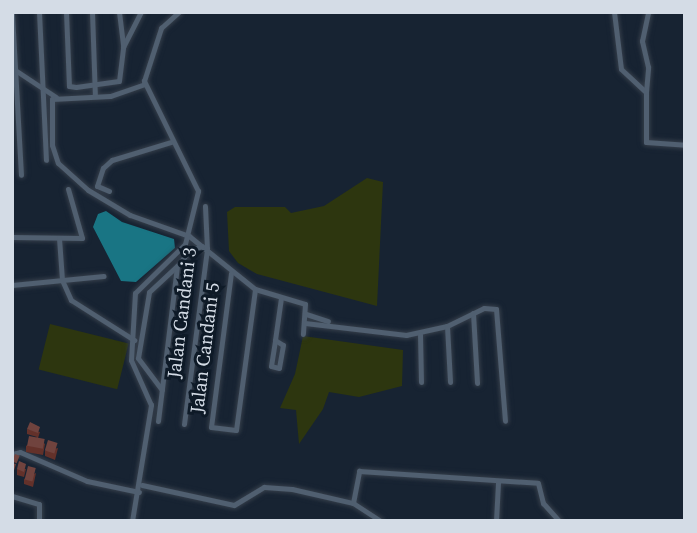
<!DOCTYPE html>
<style>
body{margin:0}
#map{position:relative;width:697px;height:533px;overflow:hidden;background:#172332;font-family:"Source Serif 4",serif}
div>[style]{position:absolute}
.green>*{inset:0;background:#2d360f;transform-origin:0 0}
.water>*{inset:0;background:#197584}
.roads{filter:drop-shadow(0 0 2px #353e4a) drop-shadow(0 0 2px #353e4a)}
.street>*{height:5px;margin:-2.5px;padding:0 2.5px;transform-origin:2.5px;border-radius:2.5px;background:#505f70}
.wall>*{inset:0;background:#63312a}
.building>*{inset:0;background:#70433e;transform-origin:0 0}
span{translate:-50% -50%;white-space:nowrap;text-align:center;line-height:1.15;-webkit-text-stroke:6px #0e1a27;paint-order:stroke}
.street-label{font-size:19px;color:#d4dce6}
.frame{position:absolute;inset:0;border:14px solid #d4dce6;pointer-events:none}
</style>
<div id="map">
<div class="green">
<i style="clip-path:polygon(367px 178px,383px 182px,377px 306px,257px 274px,238px 263px,229px 251px,227px 212px,235px 207px,285px 207px,291px 213px,324px 206px)"></i>
<i style="left:50px;top:324px;width:81px;height:47px;rotate:14deg"></i>
<i style="clip-path:polygon(303px 336px,403px 350px,402px 386px,359px 397px,329px 392px,323px 409px,299px 444px,296px 410px,280px 408px,295px 374px)"></i>
</div>
<div class="water">
<i style="clip-path:polygon(106px 211px,122px 222px,174px 239px,175px 248px,136px 282px,121px 281px,93px 227px,98px 214px)"></i>
</div>
<div class="roads">
<div class="street">
<i style="left:39px;top:12px;width:148px;rotate:87.3deg"></i>
<i style="left:66px;top:12px;width:74px;rotate:87.7deg"></i>
<i style="left:69px;top:86px;width:7px;rotate:8deg"></i>
<i style="left:76px;top:87px;width:43px;rotate:-7.9deg"></i>
<i style="left:119px;top:81px;width:34px;rotate:-83deg"></i>
<i style="left:123px;top:47px;width:39px;rotate:-63deg"></i>
<i style="left:92px;top:12px;width:84px;rotate:88deg"></i>
<i style="left:119px;top:12px;width:35px;rotate:83deg"></i>
<i style="left:614px;top:12px;width:57px;rotate:83deg"></i>
<i style="left:621px;top:69px;width:34px;rotate:43deg"></i>
<i style="left:646px;top:92px;width:50px;rotate:90deg"></i>
<i style="left:646px;top:142px;width:39px;rotate:4deg"></i>
<i style="left:12px;top:14px;width:161px;rotate:86.8deg"></i>
<i style="left:15px;top:70px;width:49px;rotate:33.4deg"></i>
<i style="left:145px;top:84px;width:37px;rotate:161deg"></i>
<i style="left:110px;top:96px;width:58px;rotate:177deg"></i>
<i style="left:52px;top:99px;width:46px;rotate:90deg"></i>
<i style="left:52px;top:145px;width:19px;rotate:72deg"></i>
<i style="left:58px;top:163px;width:40px;rotate:42deg"></i>
<i style="left:88px;top:190px;width:49px;rotate:30.8deg"></i>
<i style="left:130px;top:215px;width:63px;rotate:19.6deg"></i>
<i style="left:189px;top:236px;width:85px;rotate:38.8deg"></i>
<i style="left:255px;top:289px;width:52px;rotate:16.7deg"></i>
<i style="left:305px;top:304px;width:30px;rotate:94deg"></i>
<i style="left:646px;top:92px;width:25px;rotate:-85deg"></i>
<i style="left:648px;top:67px;width:27px;rotate:-103deg"></i>
<i style="left:642px;top:41px;width:30px;rotate:-78deg"></i>
<i style="left:109px;top:191px;width:13px;rotate:-157deg"></i>
<i style="left:97px;top:186px;width:19px;rotate:-72deg"></i>
<i style="left:103px;top:168px;width:12px;rotate:-42deg"></i>
<i style="left:112px;top:160px;width:62px;rotate:-17deg"></i>
<i style="left:12px;top:237px;width:70px;rotate:0.8deg"></i>
<i style="left:82px;top:238px;width:51px;rotate:-105.9deg"></i>
<i style="left:59px;top:238px;width:42px;rotate:85.9deg"></i>
<i style="left:62px;top:280px;width:22px;rotate:66deg"></i>
<i style="left:71px;top:300px;width:75px;rotate:32.4deg"></i>
<i style="left:231px;top:273px;width:155px;rotate:97.4deg"></i>
<i style="left:211px;top:427px;width:25px;rotate:7deg"></i>
<i style="left:236px;top:430px;width:142px;rotate:-82.3deg"></i>
<i style="left:12px;top:285px;width:92px;rotate:-5.6deg"></i>
<i style="left:473px;top:313px;width:70px;rotate:86.7deg"></i>
<i style="left:306px;top:314px;width:23px;rotate:18deg"></i>
<i style="left:305px;top:323px;width:102px;rotate:6.8deg"></i>
<i style="left:406px;top:335px;width:42px;rotate:-12.4deg"></i>
<i style="left:447px;top:326px;width:41px;rotate:-25.9deg"></i>
<i style="left:484px;top:308px;width:12px;rotate:5deg"></i>
<i style="left:496px;top:309px;width:112px;rotate:85.4deg"></i>
<i style="left:447px;top:326px;width:56px;rotate:86.9deg"></i>
<i style="left:420px;top:334px;width:48px;rotate:88.8deg"></i>
<i style="left:275px;top:340px;width:9px;rotate:32deg"></i>
<i style="left:283px;top:345px;width:23px;rotate:100deg"></i>
<i style="left:279px;top:368px;width:8px;rotate:-166deg"></i>
<i style="left:271px;top:366px;width:26px;rotate:-81deg"></i>
<i style="left:275px;top:340px;width:42px;rotate:-81.9deg"></i>
<i style="left:162px;top:390px;width:40px;rotate:-127deg"></i>
<i style="left:138px;top:358px;width:67px;rotate:-80.5deg"></i>
<i style="left:149px;top:292px;width:38px;rotate:-43deg"></i>
<i style="left:158px;top:421px;width:156px;rotate:-83deg"></i>
<i style="left:177px;top:266px;width:19px;rotate:-51deg"></i>
<i style="left:189px;top:251px;width:14px;rotate:-21deg"></i>
<i style="left:184px;top:424px;width:177px;rotate:-82.5deg"></i>
<i style="left:207px;top:249px;width:43px;rotate:-92.7deg"></i>
<i style="left:12px;top:454px;width:8px;rotate:-14deg"></i>
<i style="left:20px;top:452px;width:73px;rotate:23.4deg"></i>
<i style="left:87px;top:481px;width:53px;rotate:11.9deg"></i>
<i style="left:142px;top:485px;width:94px;rotate:12.3deg"></i>
<i style="left:234px;top:505px;width:35px;rotate:-31deg"></i>
<i style="left:264px;top:487px;width:28px;rotate:4deg"></i>
<i style="left:292px;top:489px;width:63px;rotate:12.9deg"></i>
<i style="left:353px;top:503px;width:33px;rotate:33deg"></i>
<i style="left:12px;top:496px;width:28px;rotate:17deg"></i>
<i style="left:39px;top:504px;width:17px;rotate:90deg"></i>
<i style="left:353px;top:503px;width:33px;rotate:-79deg"></i>
<i style="left:359px;top:471px;width:179px;rotate:3.8deg"></i>
<i style="left:538px;top:483px;width:21px;rotate:76deg"></i>
<i style="left:543px;top:503px;width:24px;rotate:48deg"></i>
<i style="left:132px;top:521px;width:118px;rotate:-80.7deg"></i>
<i style="left:151px;top:405px;width:49px;rotate:-114deg"></i>
<i style="left:131px;top:360px;width:67px;rotate:-86.6deg"></i>
<i style="left:135px;top:293px;width:70px;rotate:-44.4deg"></i>
<i style="left:185px;top:244px;width:55px;rotate:-76.2deg"></i>
<i style="left:198px;top:191px;width:123px;rotate:-116.1deg"></i>
<i style="left:144px;top:81px;width:56px;rotate:-72.2deg"></i>
<i style="left:161px;top:28px;width:24px;rotate:-42deg"></i>
<i style="left:496px;top:521px;width:39px;rotate:-87deg"></i>
</div>
</div>
<div class="wall">
<i style="clip-path:polygon(27px 429px,40px 432px,38px 438px,45px 444px,43px 455px,26px 452px,26px 446px,37px 437px,27px 434px)"></i>
<i style="clip-path:polygon(58px 448px,55px 460px,45px 456px,45px 451px)"></i>
<i style="clip-path:polygon(17px 469px,26px 469px,24px 477px,17px 475px)"></i>
<i style="clip-path:polygon(36px 473px,33px 487px,24px 484px,24px 479px)"></i>
</div>
<div class="building">
<i style="clip-path:polygon(30px 422px,40px 427px,38px 433px,27px 429px)"></i>
<i style="left:29px;top:436px;width:16px;height:10px;rotate:11deg"></i>
<i style="left:48px;top:440px;width:10px;height:11px;rotate:17deg"></i>
<i style="left:15px;top:454px;width:5px;height:8px;rotate:22deg"></i>
<i style="clip-path:polygon(19px 461px,26px 464px,24px 472px,17px 469px)"></i>
<i style="clip-path:polygon(12px 463px,16px 464px,12px 477px)"></i>
<i style="left:28px;top:466px;width:8px;height:14px;rotate:14deg"></i>
</div>
<div class="street-label">
<span style="left:182px;top:313px;rotate:-83deg">Jalan Candani 3</span>
<span style="left:205px;top:348px;rotate:-83deg">Jalan Candani 5</span>
</div>
<div class="frame"></div>
</div>
